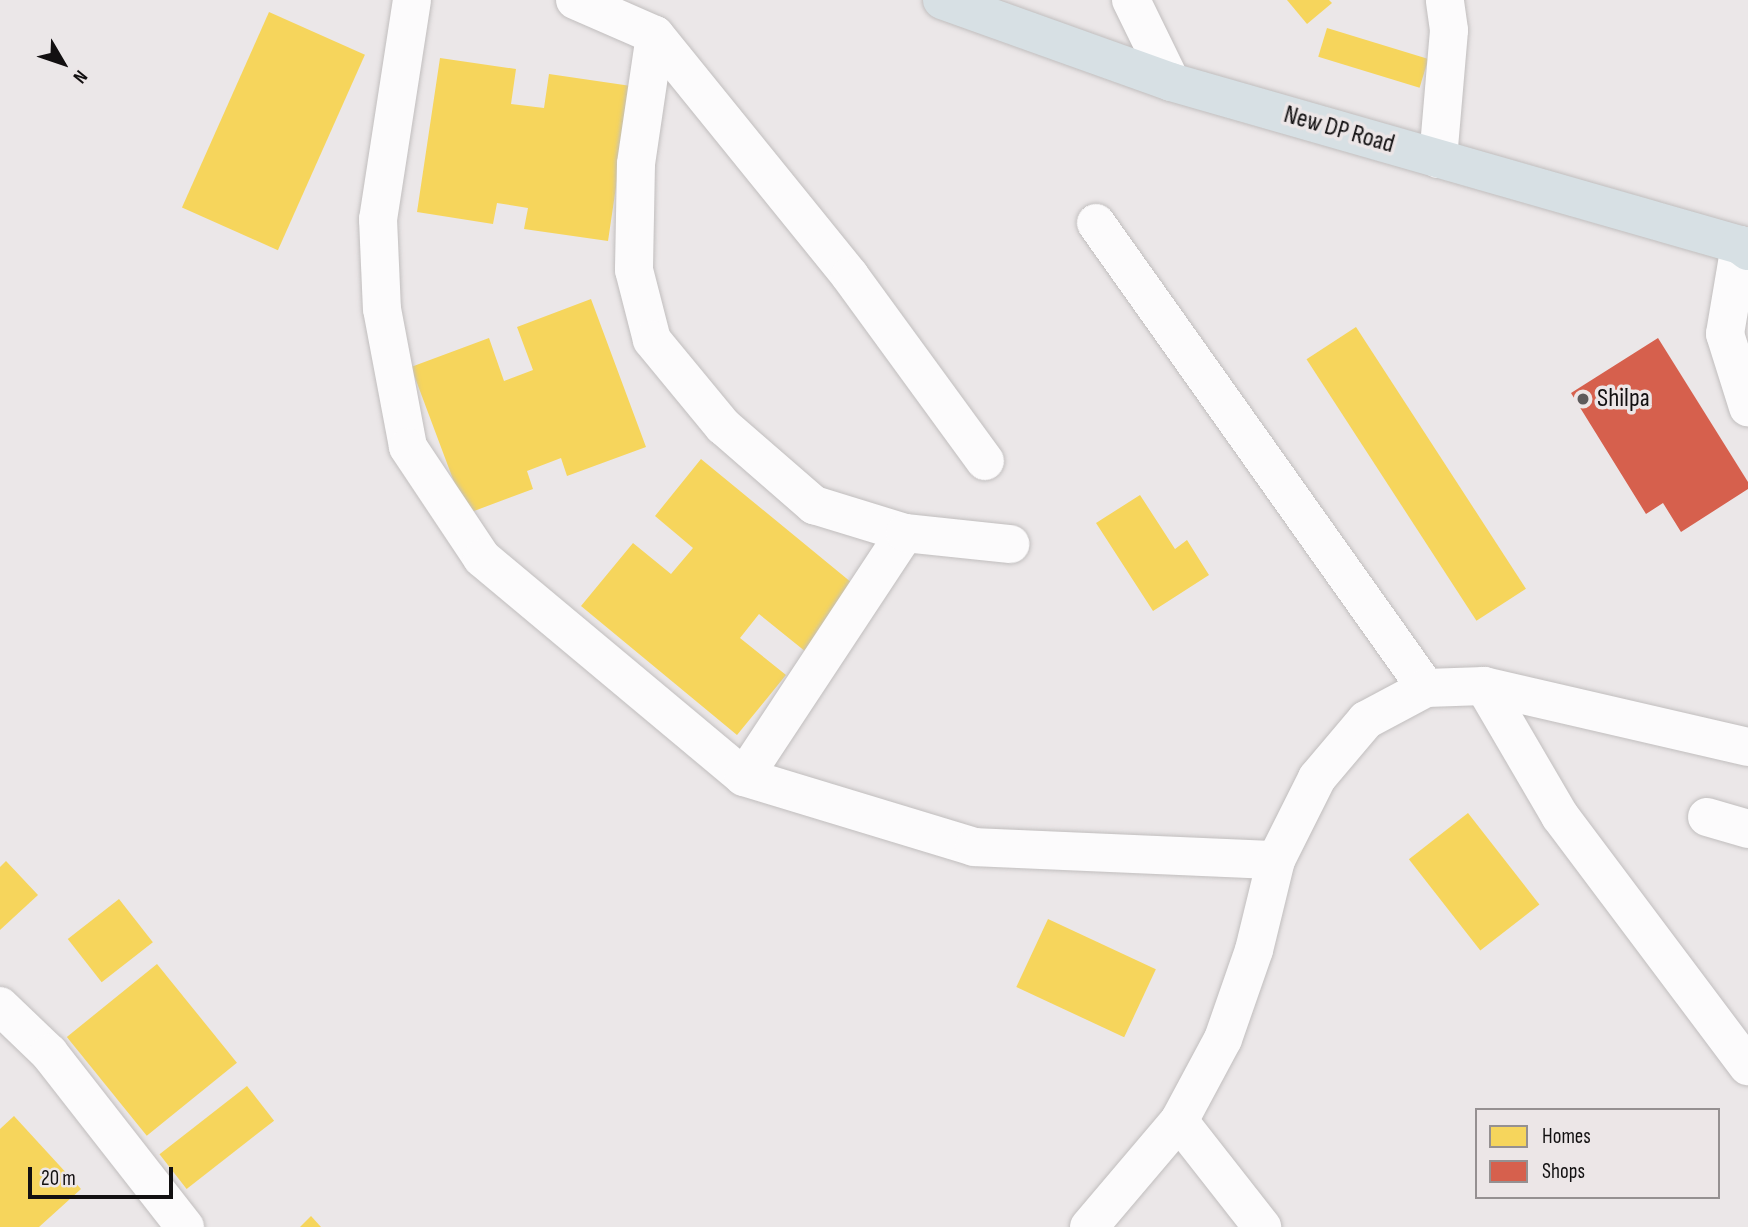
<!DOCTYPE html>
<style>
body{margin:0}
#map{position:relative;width:1748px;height:1227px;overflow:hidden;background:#ebe7e8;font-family:"Sofia Sans Condensed",sans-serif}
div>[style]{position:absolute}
.homes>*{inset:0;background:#f6d55c;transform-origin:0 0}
.shops>*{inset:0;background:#d6604d}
.roads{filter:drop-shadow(0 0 2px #c1bebe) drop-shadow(0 0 2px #c1bebe)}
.minor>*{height:38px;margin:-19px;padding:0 19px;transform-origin:19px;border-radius:19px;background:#fcfbfc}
.major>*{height:38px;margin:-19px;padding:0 19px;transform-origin:19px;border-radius:19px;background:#d7e0e4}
.dots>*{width:19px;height:19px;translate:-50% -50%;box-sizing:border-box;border:4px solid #ece6e7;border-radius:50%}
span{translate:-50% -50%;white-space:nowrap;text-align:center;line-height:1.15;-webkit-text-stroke:7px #ece6e7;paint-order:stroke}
.street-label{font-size:26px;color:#121011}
.poi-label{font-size:26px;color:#121011}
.left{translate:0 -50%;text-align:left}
.legend{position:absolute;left:1475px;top:1108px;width:245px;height:91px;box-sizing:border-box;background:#ece6e7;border:2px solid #959091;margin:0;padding:9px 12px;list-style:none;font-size:21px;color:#121011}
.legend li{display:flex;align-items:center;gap:14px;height:35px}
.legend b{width:35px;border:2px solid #959091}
.north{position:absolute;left:28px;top:28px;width:70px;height:70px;-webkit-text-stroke:5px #ece6e7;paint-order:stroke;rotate:129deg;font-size:19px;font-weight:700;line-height:28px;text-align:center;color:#121011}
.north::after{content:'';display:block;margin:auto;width:24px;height:32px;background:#121011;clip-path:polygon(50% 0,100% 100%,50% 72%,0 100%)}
.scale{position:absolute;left:28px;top:1167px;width:145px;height:32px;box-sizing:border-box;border:4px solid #121011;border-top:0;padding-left:9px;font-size:21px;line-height:24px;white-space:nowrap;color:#121011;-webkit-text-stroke:5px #ece6e7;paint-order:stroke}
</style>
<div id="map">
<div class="homes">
<i style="clip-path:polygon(1287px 0,1329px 0,1332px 3px,1307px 24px)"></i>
<i style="left:269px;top:12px;width:105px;height:214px;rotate:24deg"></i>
<i style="left:1327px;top:28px;width:106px;height:30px;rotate:17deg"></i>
<i style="clip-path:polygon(440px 58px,516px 69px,511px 104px,544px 108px,549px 74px,631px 86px,608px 241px,524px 229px,528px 208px,497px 203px,493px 224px,417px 212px)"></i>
<i style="clip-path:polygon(591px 299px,646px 447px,567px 476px,561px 458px,527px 471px,533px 489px,466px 514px,411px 367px,489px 338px,504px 381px,533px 370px,517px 327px)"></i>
<i style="left:1356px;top:327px;width:312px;height:59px;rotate:57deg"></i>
<i style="clip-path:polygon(701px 459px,863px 592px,811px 656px,759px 614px,740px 638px,786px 675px,737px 735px,581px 606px,633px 543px,671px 574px,693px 548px,655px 516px)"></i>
<i style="clip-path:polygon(1140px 495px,1175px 549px,1187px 540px,1209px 575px,1153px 611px,1096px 523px)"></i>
<i style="left:1468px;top:813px;width:116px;height:75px;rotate:52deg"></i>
<i style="clip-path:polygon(6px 861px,38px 895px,0 930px,0 867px)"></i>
<i style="left:119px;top:899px;width:55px;height:65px;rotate:52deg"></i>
<i style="left:1048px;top:919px;width:119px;height:75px;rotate:25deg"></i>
<i style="left:157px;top:964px;width:127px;height:116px;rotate:51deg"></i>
<i style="left:247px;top:1086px;width:44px;height:111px;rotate:52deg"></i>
<i style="clip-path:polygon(14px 1116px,81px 1189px,39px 1227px,0 1227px,0 1129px)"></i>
<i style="clip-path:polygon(311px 1216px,321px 1227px,300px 1227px)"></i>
</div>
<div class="shops">
<i style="clip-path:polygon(1658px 338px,1748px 482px,1748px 489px,1681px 532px,1663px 503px,1646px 514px,1571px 393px)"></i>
</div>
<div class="roads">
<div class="minor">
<i style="left:412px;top:0;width:222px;rotate:98.8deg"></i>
<i style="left:378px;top:219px;width:90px;rotate:87.5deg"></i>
<i style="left:382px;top:309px;width:140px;rotate:79.3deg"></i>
<i style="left:408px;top:447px;width:133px;rotate:56.3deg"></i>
<i style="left:482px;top:558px;width:341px;rotate:39.9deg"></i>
<i style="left:744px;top:777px;width:240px;rotate:16.9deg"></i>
<i style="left:974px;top:847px;width:302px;rotate:2.5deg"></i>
<i style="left:575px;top:0;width:87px;rotate:23.6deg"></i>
<i style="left:655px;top:35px;width:130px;rotate:98.4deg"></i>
<i style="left:636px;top:164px;width:106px;rotate:91.1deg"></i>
<i style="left:634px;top:270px;width:72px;rotate:75.6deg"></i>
<i style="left:652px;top:340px;width:112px;rotate:50.5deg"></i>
<i style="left:723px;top:426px;width:121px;rotate:41deg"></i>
<i style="left:814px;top:505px;width:95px;rotate:17.1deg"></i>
<i style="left:1131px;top:0;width:91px;rotate:64deg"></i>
<i style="left:655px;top:35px;width:310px;rotate:51deg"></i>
<i style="left:850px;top:276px;width:229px;rotate:53.9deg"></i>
<i style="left:1438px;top:159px;width:129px;rotate:-85.1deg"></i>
<i style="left:1449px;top:30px;width:30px;rotate:-98deg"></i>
<i style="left:1096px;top:223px;width:570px;rotate:54.64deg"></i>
<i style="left:1740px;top:245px;width:90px;rotate:99.6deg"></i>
<i style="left:1725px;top:334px;width:77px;rotate:72.5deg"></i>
<i style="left:1484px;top:686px;width:151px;rotate:59.7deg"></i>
<i style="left:1560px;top:816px;width:313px;rotate:53.1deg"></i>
<i style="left:744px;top:777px;width:292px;rotate:-56.6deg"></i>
<i style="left:905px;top:533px;width:106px;rotate:6deg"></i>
<i style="left:1707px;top:817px;width:43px;rotate:16.3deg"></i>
<i style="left:0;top:1006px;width:68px;rotate:43.8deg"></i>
<i style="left:49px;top:1053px;width:221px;rotate:52deg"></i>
<i style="left:1179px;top:1121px;width:135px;rotate:51.9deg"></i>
<i style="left:1089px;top:1227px;width:139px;rotate:-49.7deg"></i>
<i style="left:1179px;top:1121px;width:93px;rotate:-61.8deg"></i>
<i style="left:1223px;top:1039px;width:94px;rotate:-70.8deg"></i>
<i style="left:1254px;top:950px;width:93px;rotate:-76.3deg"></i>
<i style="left:1276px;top:860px;width:92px;rotate:-63.4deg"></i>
<i style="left:1317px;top:778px;width:76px;rotate:-49.8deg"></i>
<i style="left:1366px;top:720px;width:68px;rotate:-28.1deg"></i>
<i style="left:1426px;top:688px;width:58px;rotate:-2deg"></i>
<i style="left:1484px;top:686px;width:271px;rotate:13deg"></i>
</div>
<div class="major">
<i style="left:942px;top:0;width:243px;rotate:19.7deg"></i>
<i style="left:1171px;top:82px;width:592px;rotate:15.99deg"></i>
<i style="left:1740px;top:245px;width:10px;rotate:37deg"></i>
</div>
</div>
<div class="dots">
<i style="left:1583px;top:399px;background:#5e5b5c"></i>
</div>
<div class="street-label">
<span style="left:1339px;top:130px;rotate:16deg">New DP Road</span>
</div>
<div class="poi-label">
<span class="left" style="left:1597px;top:399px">Shilpa</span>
</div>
<ul class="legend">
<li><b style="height:19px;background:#f6d55c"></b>Homes</li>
<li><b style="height:19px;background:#d6604d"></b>Shops</li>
</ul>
<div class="north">N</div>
<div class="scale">20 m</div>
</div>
